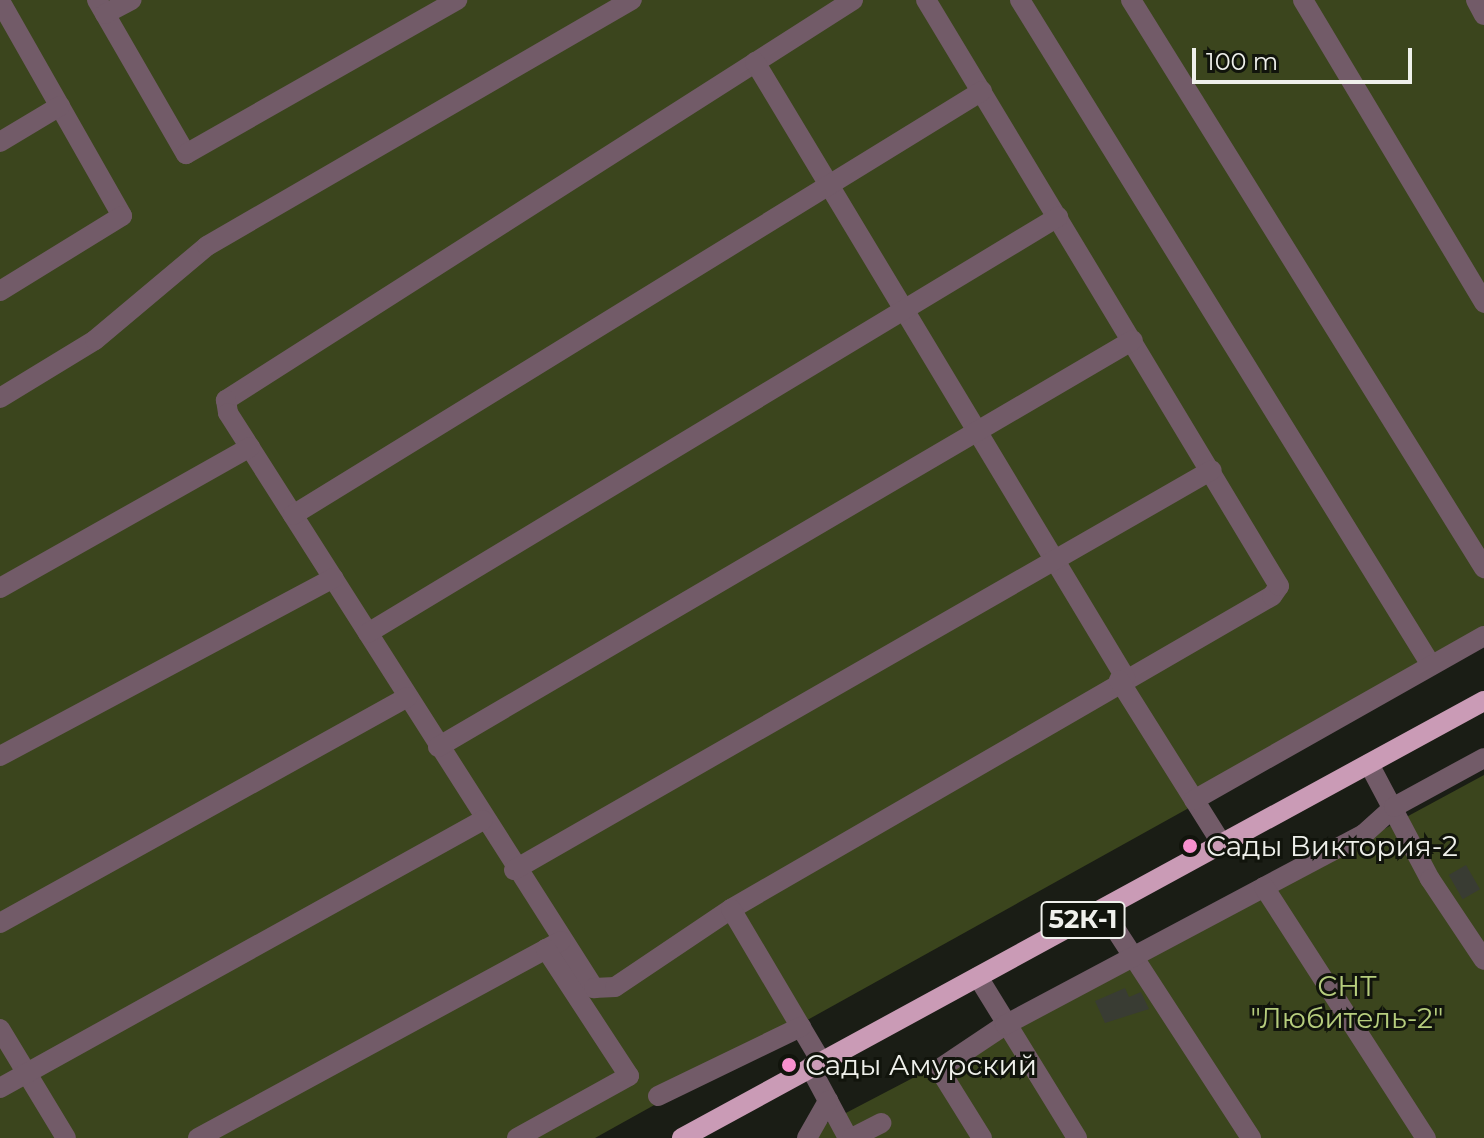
<!DOCTYPE html>
<meta charset="utf-8">
<style>
body{margin:0}
#map{position:relative;width:1484px;height:1138px;overflow:hidden;background:#1a1d15;font-family:Montserrat,sans-serif}
div>[style]{position:absolute}
.green>*{inset:0;background:#3b451d}
.building>*{inset:0;background:#393c33;transform-origin:0 0}
.minor>*{height:20px;margin:-10px;padding:0 10px;transform-origin:10px;border-radius:10px;background:#725b68}
.major>*{height:20px;margin:-10px;padding:0 10px;transform-origin:10px;border-radius:10px;background:#ca9bb6}
.dots>*{width:22px;height:22px;translate:-50% -50%;box-sizing:border-box;border:4px solid #11140c;border-radius:50%}
span{translate:-50% -50%;white-space:nowrap;text-align:center;line-height:1.15;-webkit-text-stroke:6px #11140c;paint-order:stroke}
.shield-label span{padding:2px 6px;background:#11140c;border:2px solid;border-radius:6px;-webkit-text-stroke-width:0}
.shield-label{font-size:26px;color:#eff0eb;font-weight:700}
.poi-label{font-size:28px;color:#eff0eb}
.left{translate:0 -50%;text-align:left}
.park-label{font-size:28px;color:#b6cd7d}
.scale{position:absolute;left:1192px;top:48px;width:220px;height:36px;box-sizing:border-box;border:4px solid #eff0eb;border-top:0;padding-left:10px;font-size:24px;line-height:28px;white-space:nowrap;color:#eff0eb;-webkit-text-stroke:6px #11140c;paint-order:stroke}
</style>
<div id="map">
<div class="green">
<i style="clip-path:polygon(0 0,1484px 0,1484px 644px,595px 1138px,0 1138px)"></i>
<i style="clip-path:polygon(1484px 775px,1484px 1138px,798px 1138px,1253px 900px)"></i>
</div>
<div class="building">
<i style="left:1466px;top:865px;width:28px;height:20px;rotate:60deg"></i>
<i style="clip-path:polygon(1125px 988px,1129px 997px,1141px 992px,1149px 1009px,1105px 1023px,1095px 1001px)"></i>
</div>
<div class="minor">
<i style="left:97px;top:0;width:178px;rotate:60deg"></i>
<i style="left:186px;top:154px;width:312px;rotate:-29.6deg"></i>
<i style="left:853px;top:0;width:744px;rotate:147.46deg"></i>
<i style="left:226px;top:400px;width:13px;rotate:81deg"></i>
<i style="left:228px;top:413px;width:682px;rotate:57.52deg"></i>
<i style="left:594px;top:988px;width:21px;rotate:-3deg"></i>
<i style="left:615px;top:987px;width:140px;rotate:-33.9deg"></i>
<i style="left:731px;top:909px;width:625px;rotate:-30.05deg"></i>
<i style="left:1272px;top:596px;width:12px;rotate:-55deg"></i>
<i style="left:1279px;top:586px;width:684px;rotate:-121.06deg"></i>
<i style="left:1020px;top:0;width:782px;rotate:58.28deg"></i>
<i style="left:1131px;top:0;width:669px;rotate:58.14deg"></i>
<i style="left:1303px;top:0;width:353px;rotate:59.1deg"></i>
<i style="left:1476px;top:0;width:17px;rotate:62deg"></i>
<i style="left:0;top:1px;width:247px;rotate:60.4deg"></i>
<i style="left:122px;top:216px;width:143px;rotate:148.4deg"></i>
<i style="left:105px;top:14px;width:30px;rotate:-28deg"></i>
<i style="left:755px;top:62px;width:718px;rotate:58.97deg"></i>
<i style="left:0;top:142px;width:70px;rotate:-31deg"></i>
<i style="left:0;top:398px;width:111px;rotate:-31.4deg"></i>
<i style="left:95px;top:340px;width:146px;rotate:-40deg"></i>
<i style="left:207px;top:246px;width:491px;rotate:-30.1deg"></i>
<i style="left:293px;top:515px;width:809px;rotate:-31.61deg"></i>
<i style="left:0;top:588px;width:287px;rotate:-29.4deg"></i>
<i style="left:368px;top:633px;width:806px;rotate:-31.09deg"></i>
<i style="left:1119px;top:680px;width:196px;rotate:57.9deg"></i>
<i style="left:438px;top:747px;width:805px;rotate:-30.35deg"></i>
<i style="left:0;top:756px;width:378px;rotate:-28.1deg"></i>
<i style="left:1369px;top:764px;width:130px;rotate:62.1deg"></i>
<i style="left:1430px;top:879px;width:97px;rotate:56.3deg"></i>
<i style="left:1194px;top:800px;width:333px;rotate:-29.5deg"></i>
<i style="left:514px;top:870px;width:804px;rotate:-29.82deg"></i>
<i style="left:1264px;top:887px;width:113px;rotate:-27.9deg"></i>
<i style="left:1364px;top:834px;width:40px;rotate:-42deg"></i>
<i style="left:1394px;top:807px;width:102px;rotate:-28.6deg"></i>
<i style="left:731px;top:909px;width:177px;rotate:59.4deg"></i>
<i style="left:1103px;top:910px;width:272px;rotate:57deg"></i>
<i style="left:0;top:923px;width:466px;rotate:-29deg"></i>
<i style="left:978px;top:977px;width:189px;rotate:58.4deg"></i>
<i style="left:0;top:1029px;width:127px;rotate:58.8deg"></i>
<i style="left:810px;top:1067px;width:81px;rotate:61.8deg"></i>
<i style="left:0;top:1088px;width:552px;rotate:-29.02deg"></i>
<i style="left:658px;top:1096px;width:159px;rotate:-25.8deg"></i>
<i style="left:198px;top:1138px;width:413px;rotate:-28.5deg"></i>
<i style="left:517px;top:1138px;width:128px;rotate:-29deg"></i>
<i style="left:629px;top:1076px;width:152px;rotate:-123.2deg"></i>
<i style="left:807px;top:1138px;width:43px;rotate:-60.4deg"></i>
<i style="left:852px;top:1138px;width:33px;rotate:-27deg"></i>
<i style="left:982px;top:1138px;width:81px;rotate:-121.9deg"></i>
<i style="left:939px;top:1069px;width:79px;rotate:-33.7deg"></i>
<i style="left:1005px;top:1025px;width:293px;rotate:-28deg"></i>
<i style="left:1264px;top:887px;width:299px;rotate:57.2deg"></i>
</div>
<div class="major">
<i style="left:682px;top:1138px;width:913px;rotate:-28.59deg"></i>
</div>
<div class="dots">
<i style="left:1190px;top:846px;background:#f790ce"></i>
<i style="left:789px;top:1065px;background:#f790ce"></i>
</div>
<div class="shield-label">
<span style="left:1083px;top:920px">52К-1</span>
</div>
<div class="poi-label">
<span class="left" style="left:1206px;top:846px">Сады Виктория-2</span>
<span class="left" style="left:805px;top:1065px">Сады Амурский</span>
</div>
<div class="park-label">
<span style="left:1347px;top:1002px">СНТ<br>"Любитель-2"</span>
</div>
<div class="scale">100 m</div>
</div>
